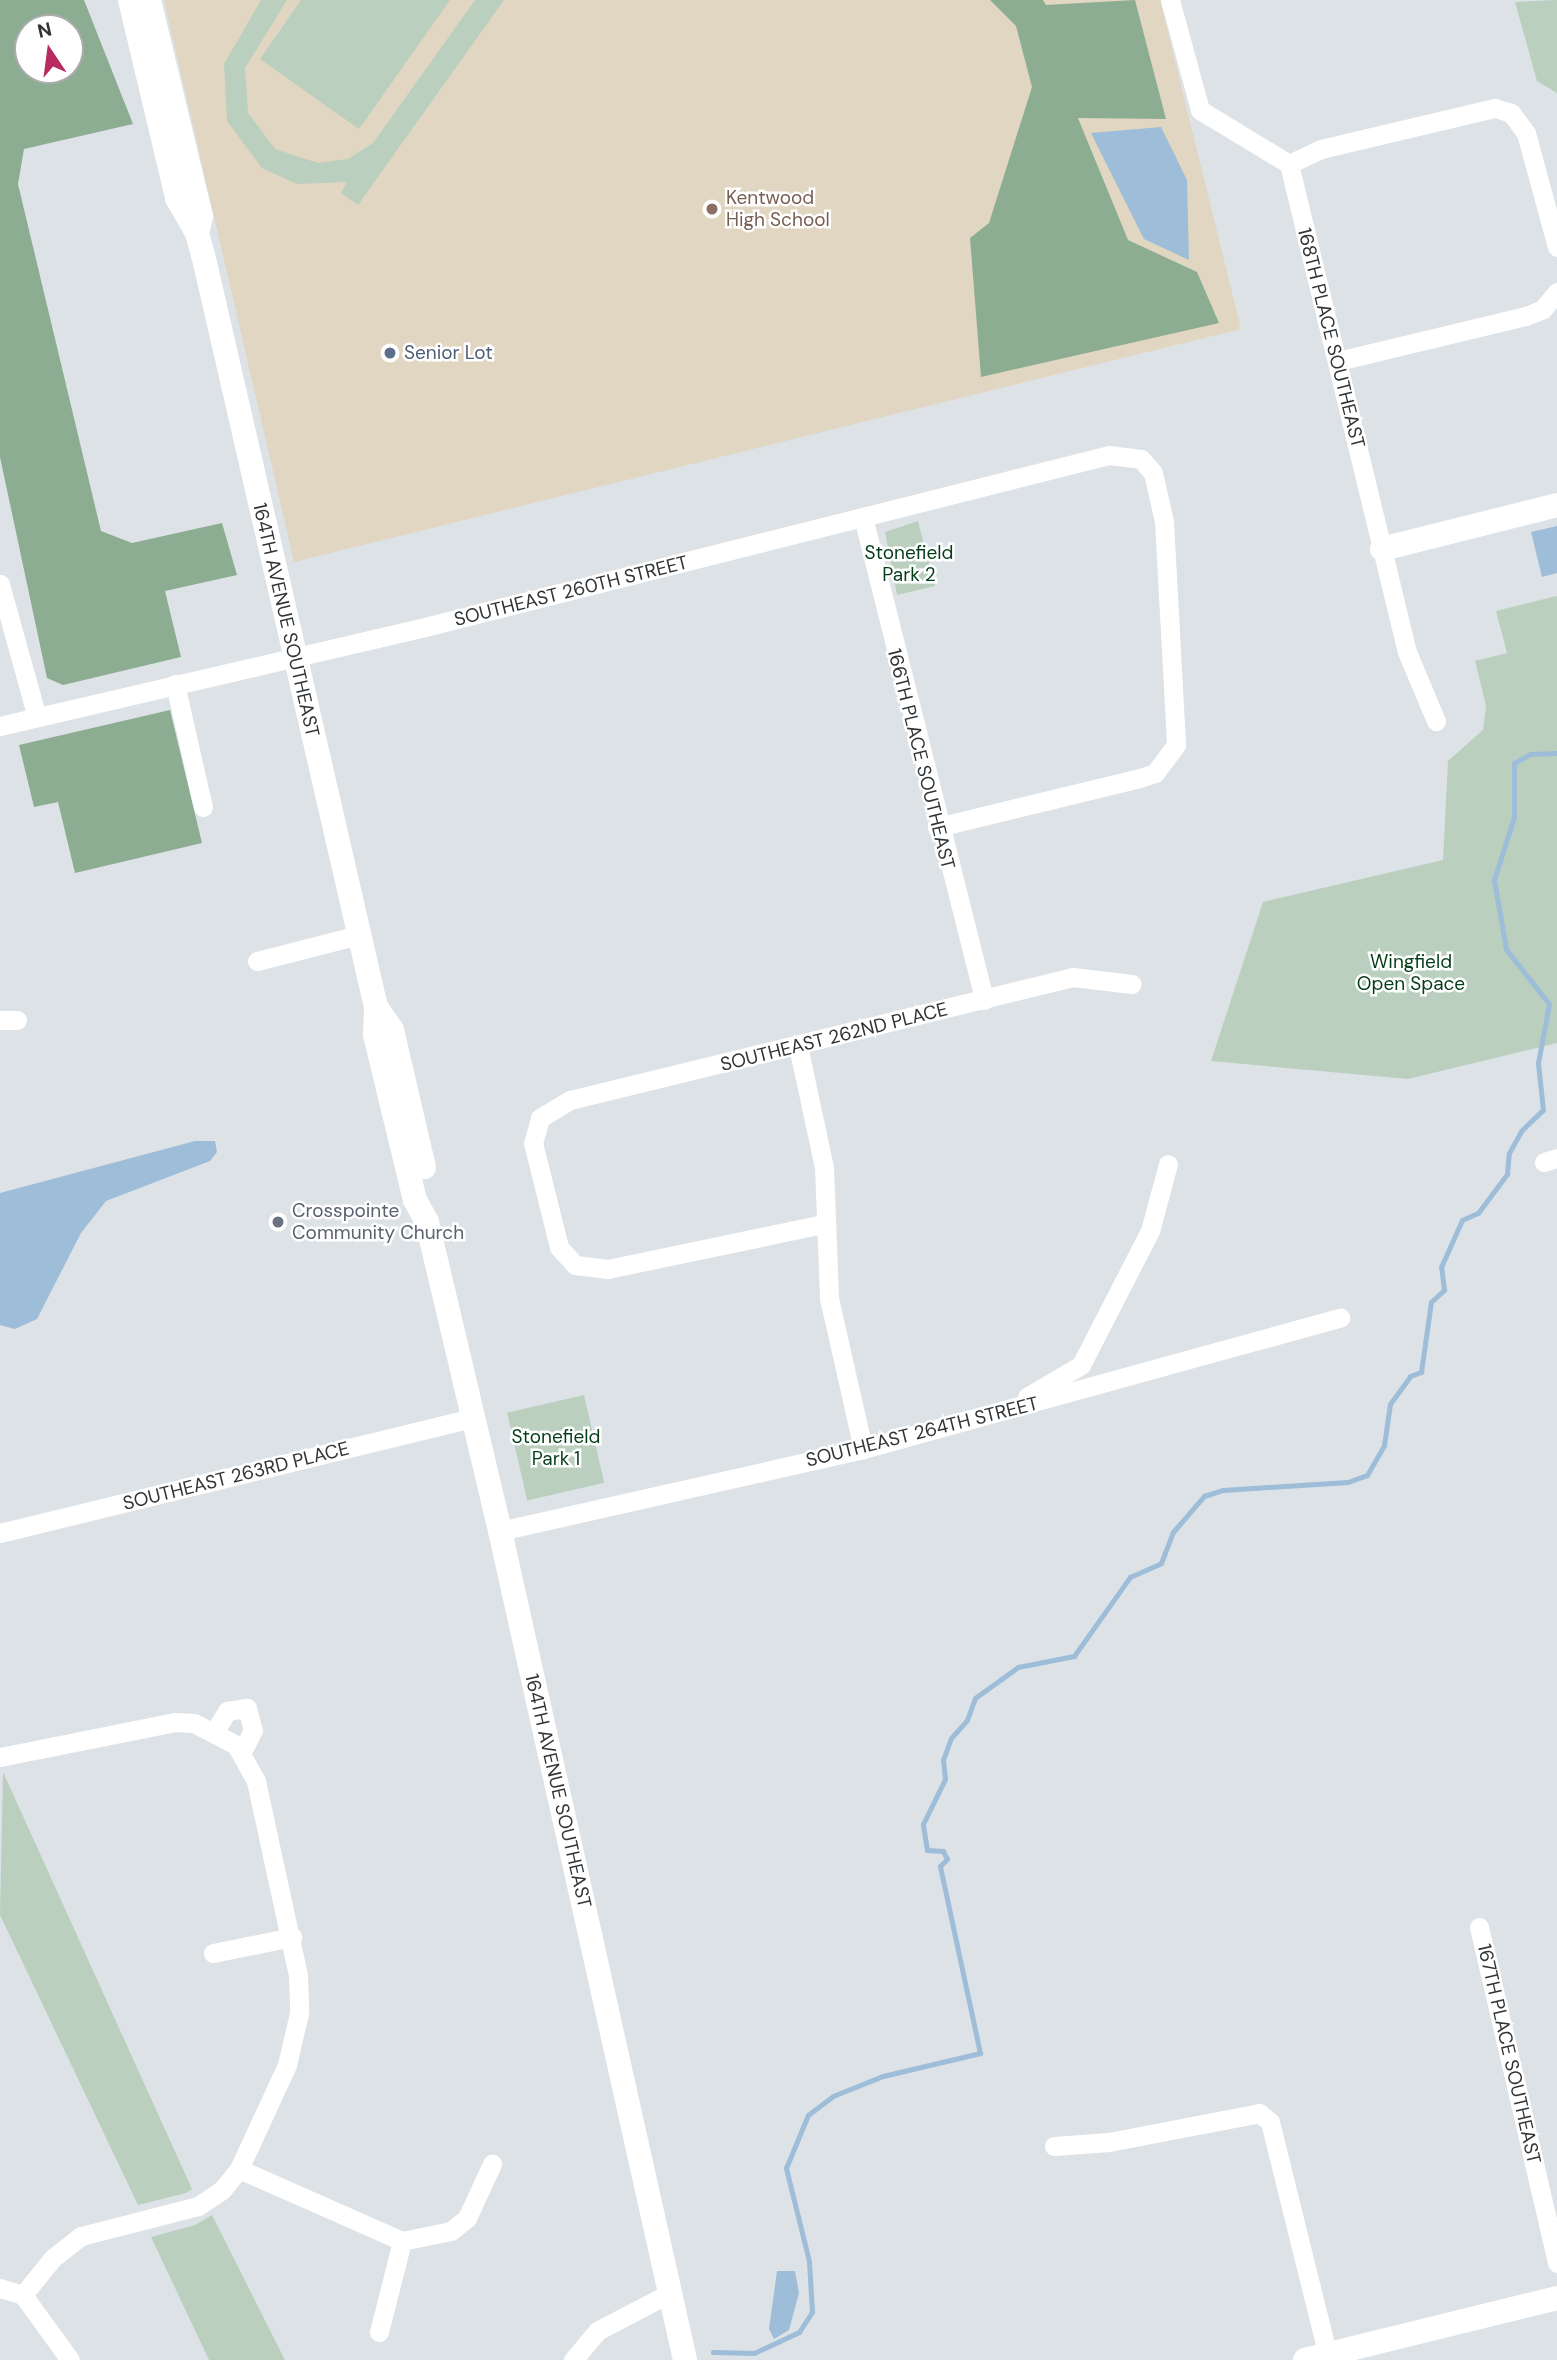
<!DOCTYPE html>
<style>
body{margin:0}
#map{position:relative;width:1557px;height:2360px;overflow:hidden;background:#dde2e7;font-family:"DM Sans",sans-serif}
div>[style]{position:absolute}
.education>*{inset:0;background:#e0d6c1}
.green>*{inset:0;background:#bbcfbe;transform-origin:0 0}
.forest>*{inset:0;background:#8dad92}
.water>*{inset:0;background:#9dbdd9}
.stream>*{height:5px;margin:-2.5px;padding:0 2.5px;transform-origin:2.5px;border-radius:2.5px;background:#9dbdd9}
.minor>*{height:19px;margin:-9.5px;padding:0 9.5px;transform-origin:9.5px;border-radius:9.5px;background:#fff}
.tertiary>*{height:24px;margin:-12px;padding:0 12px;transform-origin:12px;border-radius:12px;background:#fff}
.dots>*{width:19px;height:19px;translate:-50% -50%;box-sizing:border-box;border:4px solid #fff;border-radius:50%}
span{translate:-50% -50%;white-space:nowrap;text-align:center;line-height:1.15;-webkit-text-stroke:5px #fff;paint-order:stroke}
.education-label{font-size:19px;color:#785e54}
.left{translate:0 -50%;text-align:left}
.street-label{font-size:19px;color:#313335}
.service-label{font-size:19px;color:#4e5e75}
.park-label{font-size:19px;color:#063d19}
.worship-label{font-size:19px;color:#5b616d}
.north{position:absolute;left:14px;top:14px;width:70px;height:70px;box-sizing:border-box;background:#fff;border:2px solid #adadae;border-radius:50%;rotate:347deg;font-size:19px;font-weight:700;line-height:28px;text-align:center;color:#313335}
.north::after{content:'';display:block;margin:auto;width:24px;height:32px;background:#b72b61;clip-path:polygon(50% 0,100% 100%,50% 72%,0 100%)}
</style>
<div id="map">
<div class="education">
<i style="clip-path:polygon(164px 0,1160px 0,1241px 329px,294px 562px)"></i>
</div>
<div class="green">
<i style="clip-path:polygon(261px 0,287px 0,245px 68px,248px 113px,275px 149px,318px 163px,348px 159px,373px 143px,475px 0,504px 0,358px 205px,341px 193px,347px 182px,297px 184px,262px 168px,227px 121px,224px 64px)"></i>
<i style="clip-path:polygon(301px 0,450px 0,359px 129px,260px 59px)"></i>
<i style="clip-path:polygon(1557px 0,1557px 93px,1537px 81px,1515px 2px)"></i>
<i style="clip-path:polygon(918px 521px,935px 586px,897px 595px,885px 532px)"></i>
<i style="clip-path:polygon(1557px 596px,1557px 1043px,1408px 1079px,1211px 1061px,1263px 902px,1443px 860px,1448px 761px,1483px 730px,1486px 706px,1475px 661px,1507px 653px,1496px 611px)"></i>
<i style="left:584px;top:1395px;width:90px;height:79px;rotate:77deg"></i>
<i style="clip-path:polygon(3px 1772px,192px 2189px,186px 2193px,138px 2205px,0 1915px)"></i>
<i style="clip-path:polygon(212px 2215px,285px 2360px,209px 2360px,151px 2237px,195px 2225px)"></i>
</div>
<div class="forest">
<i style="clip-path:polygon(evenodd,0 0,84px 0,133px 124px,24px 149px,18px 184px,101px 531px,132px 543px,222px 523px,237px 575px,165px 591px,181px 657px,63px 685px,47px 678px,0 457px,0 0,28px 28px,70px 28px,70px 70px,28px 70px,28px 28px)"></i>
<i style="clip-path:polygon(990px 0,1043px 0,1046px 5px,1135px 0,1166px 119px,1078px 118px,1128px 240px,1197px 272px,1219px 323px,981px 377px,970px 238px,989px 223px,1032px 87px,1016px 26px)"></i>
<i style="clip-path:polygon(170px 710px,202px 843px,75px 873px,58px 802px,34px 807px,19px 745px)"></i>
</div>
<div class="water">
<i style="clip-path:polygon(1161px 127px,1187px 180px,1189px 260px,1144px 239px,1091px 133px)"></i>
<i style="clip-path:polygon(1557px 526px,1557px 573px,1542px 577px,1531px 532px)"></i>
<i style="clip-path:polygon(195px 1141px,215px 1141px,217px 1152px,210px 1161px,106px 1201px,81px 1233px,37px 1319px,15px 1329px,0 1325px,0 1193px)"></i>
<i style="clip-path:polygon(777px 2271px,795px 2271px,799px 2293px,789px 2330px,774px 2339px,769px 2329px)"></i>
</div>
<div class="stream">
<i style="left:713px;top:2352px;width:41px;rotate:1.4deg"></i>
<i style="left:754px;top:2353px;width:50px;rotate:-25deg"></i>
<i style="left:799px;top:2332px;width:24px;rotate:-57deg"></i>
<i style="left:812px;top:2312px;width:51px;rotate:-93.4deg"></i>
<i style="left:809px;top:2261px;width:96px;rotate:-103.9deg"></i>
<i style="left:786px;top:2168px;width:57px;rotate:-67.5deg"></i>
<i style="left:808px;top:2115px;width:31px;rotate:-37deg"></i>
<i style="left:833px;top:2096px;width:54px;rotate:-21.8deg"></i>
<i style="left:883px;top:2076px;width:100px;rotate:-13.3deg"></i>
<i style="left:980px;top:2053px;width:191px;rotate:-102.1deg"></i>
<i style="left:940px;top:1866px;width:10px;rotate:-45deg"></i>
<i style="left:947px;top:1859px;width:9px;rotate:-117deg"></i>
<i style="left:943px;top:1851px;width:16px;rotate:-176deg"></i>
<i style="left:927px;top:1850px;width:26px;rotate:-99deg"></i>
<i style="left:923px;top:1824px;width:50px;rotate:-63.9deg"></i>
<i style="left:945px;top:1779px;width:19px;rotate:-96deg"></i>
<i style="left:943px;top:1760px;width:23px;rotate:-70deg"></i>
<i style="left:951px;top:1738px;width:24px;rotate:-48deg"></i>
<i style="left:967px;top:1720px;width:23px;rotate:-70deg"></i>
<i style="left:975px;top:1698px;width:53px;rotate:-35.8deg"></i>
<i style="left:1018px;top:1667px;width:57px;rotate:-11.1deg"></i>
<i style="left:1074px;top:1656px;width:97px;rotate:-54.7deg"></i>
<i style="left:1130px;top:1577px;width:34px;rotate:-24deg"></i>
<i style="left:1161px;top:1563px;width:33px;rotate:-69deg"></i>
<i style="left:1173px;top:1532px;width:48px;rotate:-49.3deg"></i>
<i style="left:1204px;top:1496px;width:20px;rotate:-18deg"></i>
<i style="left:1223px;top:1490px;width:125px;rotate:-3.7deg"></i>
<i style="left:1348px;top:1482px;width:20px;rotate:-20deg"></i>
<i style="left:1367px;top:1475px;width:34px;rotate:-60deg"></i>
<i style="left:1384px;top:1445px;width:41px;rotate:-81.7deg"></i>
<i style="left:1390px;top:1404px;width:34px;rotate:-54deg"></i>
<i style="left:1410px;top:1376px;width:12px;rotate:-20deg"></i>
<i style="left:1421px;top:1372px;width:71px;rotate:-81.9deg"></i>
<i style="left:1431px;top:1302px;width:18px;rotate:-43deg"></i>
<i style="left:1444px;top:1290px;width:23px;rotate:-97deg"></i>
<i style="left:1441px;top:1267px;width:51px;rotate:-65.9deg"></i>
<i style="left:1462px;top:1220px;width:17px;rotate:-24deg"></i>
<i style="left:1478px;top:1213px;width:49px;rotate:-53.4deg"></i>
<i style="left:1507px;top:1174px;width:21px;rotate:-85deg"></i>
<i style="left:1509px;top:1153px;width:25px;rotate:-61deg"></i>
<i style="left:1521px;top:1131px;width:30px;rotate:-44deg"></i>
<i style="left:1543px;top:1110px;width:47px;rotate:-96.1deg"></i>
<i style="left:1538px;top:1063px;width:60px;rotate:-79.4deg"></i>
<i style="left:1549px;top:1004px;width:70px;rotate:-128deg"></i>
<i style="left:1506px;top:949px;width:70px;rotate:-99.9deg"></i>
<i style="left:1494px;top:880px;width:66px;rotate:-72.4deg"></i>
<i style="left:1514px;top:817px;width:54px;rotate:-90deg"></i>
<i style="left:1514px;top:763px;width:18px;rotate:-29deg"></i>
<i style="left:1530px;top:754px;width:27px;rotate:-2deg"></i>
</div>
<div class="minor">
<i style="left:1170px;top:0;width:114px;rotate:74.7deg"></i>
<i style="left:1200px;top:110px;width:104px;rotate:31.2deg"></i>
<i style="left:1289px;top:164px;width:502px;rotate:76.41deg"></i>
<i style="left:1407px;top:652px;width:75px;rotate:67.2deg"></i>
<i style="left:1289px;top:164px;width:35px;rotate:-25deg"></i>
<i style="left:1321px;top:149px;width:179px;rotate:-13.3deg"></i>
<i style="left:1495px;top:108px;width:17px;rotate:17deg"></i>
<i style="left:1511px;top:113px;width:25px;rotate:53deg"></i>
<i style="left:1526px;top:133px;width:118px;rotate:74.8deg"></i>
<i style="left:1338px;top:361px;width:193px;rotate:-13.5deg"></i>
<i style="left:1526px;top:316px;width:18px;rotate:-22deg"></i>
<i style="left:1543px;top:309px;width:22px;rotate:-51deg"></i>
<i style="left:863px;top:517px;width:498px;rotate:75.9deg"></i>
<i style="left:0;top:584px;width:138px;rotate:74.5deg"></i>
<i style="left:175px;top:684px;width:126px;rotate:77.2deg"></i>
<i style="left:0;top:726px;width:432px;rotate:-13.1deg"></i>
<i style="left:421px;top:628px;width:709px;rotate:-14.11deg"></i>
<i style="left:1109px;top:455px;width:32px;rotate:7deg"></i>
<i style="left:1141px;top:459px;width:18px;rotate:49deg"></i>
<i style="left:1153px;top:473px;width:49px;rotate:77.1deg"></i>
<i style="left:1164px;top:521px;width:224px;rotate:86.9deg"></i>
<i style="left:1176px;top:745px;width:35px;rotate:127deg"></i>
<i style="left:1155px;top:773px;width:16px;rotate:162deg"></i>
<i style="left:1140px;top:778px;width:209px;rotate:166.4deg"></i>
<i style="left:257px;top:961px;width:105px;rotate:-14.3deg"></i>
<i style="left:0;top:1020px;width:17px"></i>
<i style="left:798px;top:1046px;width:124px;rotate:77.9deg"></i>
<i style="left:824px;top:1167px;width:131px;rotate:87.8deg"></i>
<i style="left:829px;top:1298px;width:155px;rotate:77.3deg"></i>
<i style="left:1544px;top:1162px;width:14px;rotate:-17deg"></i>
<i style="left:823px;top:1224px;width:220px;rotate:168.2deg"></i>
<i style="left:608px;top:1269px;width:33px;rotate:-173deg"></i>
<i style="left:575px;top:1265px;width:24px;rotate:-132deg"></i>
<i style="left:559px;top:1247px;width:107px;rotate:-104deg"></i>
<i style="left:533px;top:1143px;width:26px;rotate:-74deg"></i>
<i style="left:540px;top:1118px;width:35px;rotate:-31deg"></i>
<i style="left:570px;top:1100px;width:518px;rotate:-13.74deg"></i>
<i style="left:1073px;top:977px;width:59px;rotate:6.8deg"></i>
<i style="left:1027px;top:1397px;width:63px;rotate:-30.7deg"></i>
<i style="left:1081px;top:1365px;width:151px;rotate:-62.8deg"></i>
<i style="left:1150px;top:1231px;width:69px;rotate:-75deg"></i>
<i style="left:500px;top:1531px;width:372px;rotate:-12.7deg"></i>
<i style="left:863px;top:1449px;width:495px;rotate:-15.4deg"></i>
<i style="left:0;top:1533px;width:487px;rotate:-13.7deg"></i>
<i style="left:215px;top:1731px;width:23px;rotate:-59deg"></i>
<i style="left:227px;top:1711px;width:20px;rotate:-9deg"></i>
<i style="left:247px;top:1708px;width:23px;rotate:75deg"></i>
<i style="left:253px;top:1730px;width:25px;rotate:117deg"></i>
<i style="left:0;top:1757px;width:178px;rotate:-11.3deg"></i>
<i style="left:175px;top:1722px;width:19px;rotate:3deg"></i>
<i style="left:194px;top:1723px;width:47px;rotate:27.6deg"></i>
<i style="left:236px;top:1745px;width:41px;rotate:60.9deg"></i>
<i style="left:256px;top:1781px;width:198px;rotate:77.8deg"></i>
<i style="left:298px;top:1975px;width:38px;rotate:88deg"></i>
<i style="left:299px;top:2013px;width:53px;rotate:103deg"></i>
<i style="left:287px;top:2065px;width:115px;rotate:114.8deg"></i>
<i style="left:239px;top:2169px;width:27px;rotate:129deg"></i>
<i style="left:222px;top:2190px;width:29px;rotate:146deg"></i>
<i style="left:198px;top:2206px;width:121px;rotate:165.6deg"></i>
<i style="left:81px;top:2236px;width:37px;rotate:142deg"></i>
<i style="left:52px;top:2259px;width:46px;rotate:128.9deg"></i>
<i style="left:1479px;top:1927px;width:345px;rotate:76.9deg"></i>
<i style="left:213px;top:1953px;width:81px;rotate:-11.4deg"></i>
<i style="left:1054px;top:2146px;width:55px;rotate:-4.2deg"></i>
<i style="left:1109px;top:2142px;width:153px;rotate:-10.9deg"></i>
<i style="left:1259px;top:2113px;width:14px;rotate:39deg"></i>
<i style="left:1270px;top:2122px;width:245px;rotate:76.1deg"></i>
<i style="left:239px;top:2169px;width:178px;rotate:23.8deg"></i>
<i style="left:402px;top:2241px;width:50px;rotate:-11.5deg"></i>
<i style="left:451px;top:2231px;width:21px;rotate:-39deg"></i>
<i style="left:467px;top:2218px;width:60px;rotate:-65.2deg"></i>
<i style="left:0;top:2288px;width:24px;rotate:17deg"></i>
<i style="left:23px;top:2295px;width:80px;rotate:54.1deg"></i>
<i style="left:379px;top:2332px;width:94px;rotate:-75.8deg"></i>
<i style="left:573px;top:2360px;width:38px;rotate:-50deg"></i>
<i style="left:597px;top:2331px;width:82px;rotate:-27.5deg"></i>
</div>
<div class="tertiary">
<i style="left:130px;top:0;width:204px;rotate:76.6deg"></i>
<i style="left:177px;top:198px;width:40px;rotate:60.3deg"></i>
<i style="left:197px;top:233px;width:31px;rotate:75deg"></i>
<i style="left:205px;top:263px;width:763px;rotate:77.06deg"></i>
<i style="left:376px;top:1007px;width:28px;rotate:92deg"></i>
<i style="left:375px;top:1035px;width:170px;rotate:76.4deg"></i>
<i style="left:415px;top:1200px;width:25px;rotate:61deg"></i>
<i style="left:427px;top:1222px;width:318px;rotate:76.7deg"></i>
<i style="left:500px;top:1531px;width:849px;rotate:77.42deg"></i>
<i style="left:149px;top:0;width:222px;rotate:76.5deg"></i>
<i style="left:201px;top:216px;width:17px;rotate:103deg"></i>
<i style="left:1382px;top:549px;width:180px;rotate:-14.1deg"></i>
<i style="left:376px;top:1007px;width:28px;rotate:55deg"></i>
<i style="left:392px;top:1030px;width:141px;rotate:76.9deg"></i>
<i style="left:1305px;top:2360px;width:260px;rotate:-13.8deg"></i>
</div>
<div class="dots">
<i style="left:712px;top:209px;background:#8d6e63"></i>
<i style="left:390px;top:353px;background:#5c6f8a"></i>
<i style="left:278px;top:1222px;background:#6b7280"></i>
</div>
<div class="education-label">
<span class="left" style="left:726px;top:209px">Kentwood<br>High School</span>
</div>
<div class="street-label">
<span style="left:1331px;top:338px;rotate:76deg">168TH PLACE SOUTHEAST</span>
<span style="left:571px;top:591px;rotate:-14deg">SOUTHEAST 260TH STREET</span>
<span style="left:286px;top:620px;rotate:77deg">164TH AVENUE SOUTHEAST</span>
<span style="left:921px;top:759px;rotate:76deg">166TH PLACE SOUTHEAST</span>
<span style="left:834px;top:1037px;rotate:-14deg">SOUTHEAST 262ND PLACE</span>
<span style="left:922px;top:1432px;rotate:-14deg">SOUTHEAST 264TH STREET</span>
<span style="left:236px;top:1476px;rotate:-14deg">SOUTHEAST 263RD PLACE</span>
<span style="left:558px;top:1791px;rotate:77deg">164TH AVENUE SOUTHEAST</span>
<span style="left:1509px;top:2054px;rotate:77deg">167TH PLACE SOUTHEAST</span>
</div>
<div class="service-label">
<span class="left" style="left:404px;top:353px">Senior Lot</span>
</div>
<div class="park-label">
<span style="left:909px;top:564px">Stonefield<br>Park 2</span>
<span style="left:1411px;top:973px">Wingfield<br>Open Space</span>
<span style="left:556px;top:1448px">Stonefield<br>Park 1</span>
</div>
<div class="worship-label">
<span class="left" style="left:292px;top:1222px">Crosspointe<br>Community Church</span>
</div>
<div class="north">N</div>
</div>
